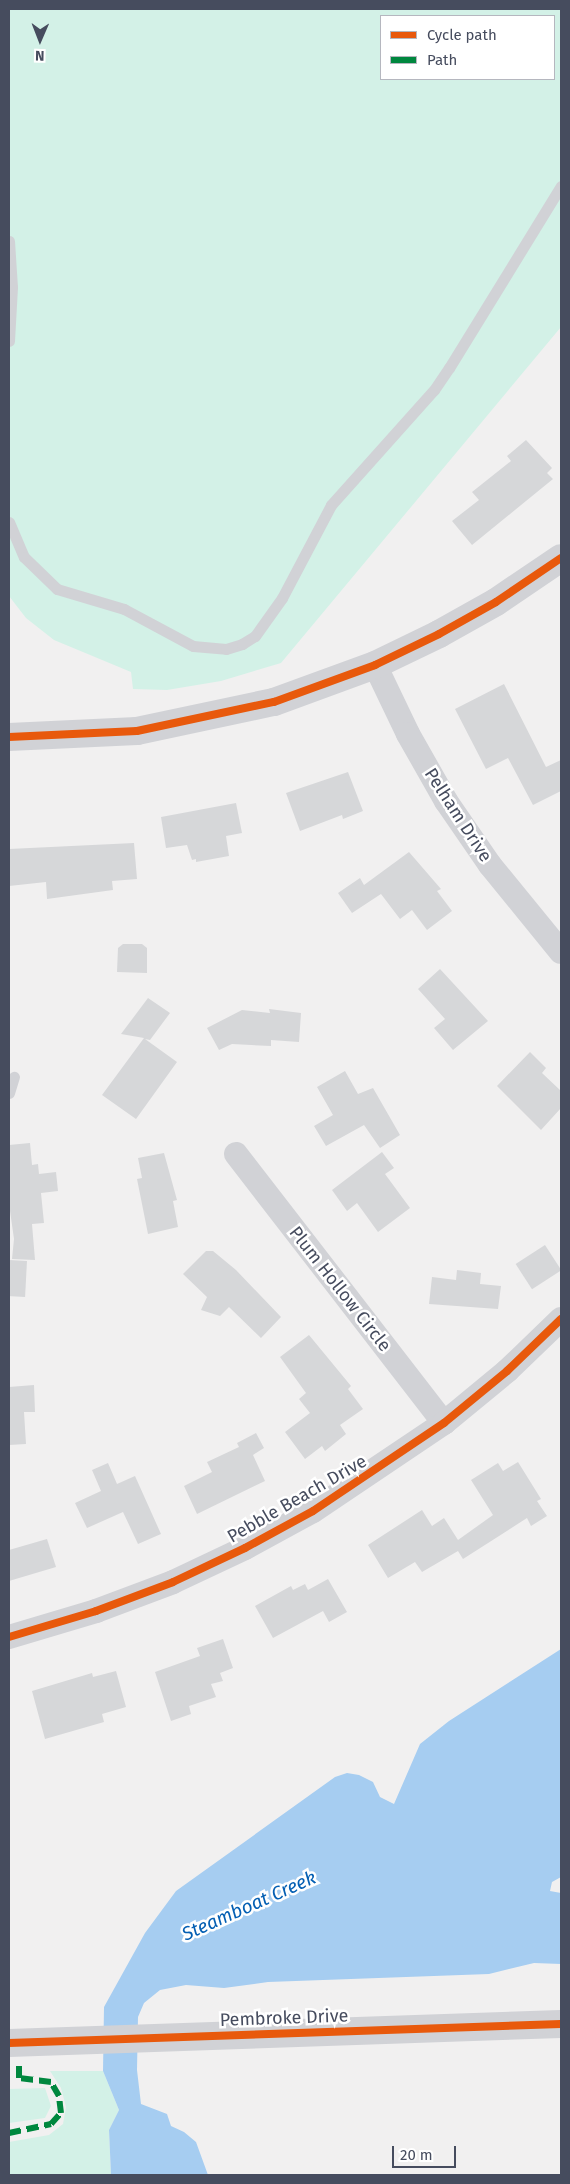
<!DOCTYPE html>
<style>
body{margin:0}
#map{position:relative;width:570px;height:2184px;overflow:hidden;background:#f1f0f0;font-family:"Fira Sans",sans-serif}
div>[style]{position:absolute}
.green>*{inset:0;background:#d3f1e7}
.water>*{inset:0;background:#a6cdf1}
.building>*{inset:0;background:#d6d7d9;transform-origin:0 0}
.service>*{height:11px;margin:-5.5px;padding:0 5.5px;transform-origin:5.5px;border-radius:5.5px;background:#d1d2d6}
.minor>*{height:24px;margin:-12px;padding:0 12px;transform-origin:12px;border-radius:12px;background:#d1d2d6}
.tertiary>*{height:28px;margin:-14px;padding:0 14px;transform-origin:14px;border-radius:14px;background:#d1d2d6}
.quiet>*{height:6px;margin-top:-3px;transform-origin:0;background:repeating-linear-gradient(90deg,#00873e 0 12px,transparent 0 18px)}
.cycleway>*{height:8px;margin:-4px;padding:0 4px;transform-origin:4px;border-radius:4px;background:#e8590c}
span{translate:-50% -50%;white-space:nowrap;text-align:center;line-height:1.15;-webkit-text-stroke:5px #fff;paint-order:stroke}
.street-label{font-size:18px;color:#464c5e}
.water-label{font-size:19px;color:#045fb3;font-style:italic}
.frame{position:absolute;inset:0;border:10px solid #464c5e;pointer-events:none}
.legend{position:absolute;left:380px;top:15px;width:175px;height:65px;box-sizing:border-box;background:#fff;border:1px solid #b5b7bf;margin:0;padding:6px 9px;list-style:none;font-size:15px;color:#464c5e}
.legend li{display:flex;align-items:center;gap:10px;height:25px}
.legend b{width:25px;border:1px solid #b5b7bf}
.north{position:absolute;left:15px;top:15px;width:50px;height:50px;-webkit-text-stroke:4px #fff;paint-order:stroke;rotate:181deg;font-size:14px;font-weight:700;line-height:20px;text-align:center;color:#464c5e}
.north::after{content:'';display:block;margin:auto;width:18px;height:22px;background:#464c5e;clip-path:polygon(50% 0,100% 100%,50% 72%,0 100%)}
.scale{position:absolute;left:392px;top:2146px;width:64px;height:22px;box-sizing:border-box;border:2px solid #464c5e;border-top:0;padding-left:6px;font-size:15px;line-height:18px;white-space:nowrap;color:#464c5e;-webkit-text-stroke:4px #fff;paint-order:stroke}
</style>
<div id="map">
<div class="green">
<i style="clip-path:polygon(evenodd,9px 9px,561px 9px,561px 327px,281px 663px,221px 681px,167px 690px,133px 689px,131px 672px,54px 640px,26px 618px,9px 596px,9px 9px,381px 16px,554px 16px,554px 79px,381px 79px,381px 16px)"></i>
<i style="clip-path:polygon(50px 2071px,103px 2071px,119px 2110px,109px 2130px,111px 2175px,9px 2175px,9px 2142px,49px 2135px,63px 2124px,66px 2107px,61px 2088px)"></i>
<i style="clip-path:polygon(45px 2088px,51px 2106px,45px 2118px,9px 2123px,9px 2089px)"></i>
</div>
<div class="water">
<i style="clip-path:polygon(561px 1649px,561px 1877px,552px 1882px,550px 1891px,561px 1893px,561px 1964px,534px 1963px,489px 1974px,268px 1982px,224px 1988px,186px 1985px,160px 1990px,144px 2003px,138px 2017px,137px 2070px,141px 2104px,167px 2114px,171px 2126px,184px 2132px,196px 2142px,208px 2175px,111px 2175px,109px 2130px,119px 2110px,103px 2071px,104px 2007px,145px 1933px,176px 1891px,335px 1777px,347px 1773px,359px 1775px,373px 1782px,380px 1797px,394px 1804px,420px 1744px,449px 1721px)"></i>
</div>
<div class="building">
<i style="clip-path:polygon(526px 440px,552px 468px,547px 473px,553px 479px,472px 545px,452px 521px,479px 500px,472px 492px,511px 461px,507px 456px)"></i>
<i style="clip-path:polygon(504px 684px,546px 767px,561px 760px,561px 791px,533px 805px,508px 758px,486px 769px,455px 709px)"></i>
<i style="clip-path:polygon(348px 772px,363px 811px,343px 819px,342px 815px,300px 831px,286px 793px)"></i>
<i style="clip-path:polygon(236px 803px,242px 833px,226px 836px,229px 856px,196px 862px,196px 859px,192px 860px,187px 845px,166px 848px,161px 817px)"></i>
<i style="clip-path:polygon(134px 843px,137px 879px,112px 881px,113px 890px,47px 899px,46px 882px,9px 886px,9px 849px)"></i>
<i style="clip-path:polygon(409px 852px,441px 889px,437px 891px,452px 911px,427px 930px,412px 910px,400px 919px,381px 894px,352px 913px,338px 893px,360px 878px,364px 885px)"></i>
<i style="clip-path:polygon(123px 944px,142px 944px,147px 948px,147px 973px,117px 972px,118px 948px)"></i>
<i style="clip-path:polygon(440px 969px,488px 1021px,453px 1050px,434px 1028px,445px 1019px,418px 989px)"></i>
<i style="clip-path:polygon(148px 998px,170px 1013px,150px 1040px,145px 1039px,177px 1062px,136px 1119px,102px 1095px,144px 1038px,121px 1034px)"></i>
<i style="clip-path:polygon(269px 1009px,301px 1013px,299px 1042px,271px 1040px,271px 1046px,232px 1044px,219px 1050px,207px 1028px,242px 1010px,270px 1013px)"></i>
<i style="clip-path:polygon(530px 1052px,546px 1068px,542px 1073px,561px 1091px,561px 1108px,541px 1130px,497px 1086px)"></i>
<i style="clip-path:polygon(345px 1071px,358px 1094px,373px 1088px,400px 1135px,380px 1148px,364px 1125px,326px 1146px,314px 1126px,333px 1115px,317px 1087px)"></i>
<i style="clip-path:polygon(30px 1143px,32px 1165px,38px 1164px,39px 1174px,56px 1172px,58px 1191px,41px 1193px,44px 1223px,32px 1224px,35px 1260px,12px 1259px,14px 1239px,9px 1204px,9px 1145px)"></i>
<i style="clip-path:polygon(382px 1152px,394px 1168px,385px 1174px,410px 1208px,378px 1232px,357px 1203px,347px 1211px,332px 1190px)"></i>
<i style="clip-path:polygon(164px 1153px,177px 1200px,173px 1201px,178px 1227px,148px 1234px,137px 1179px,142px 1178px,138px 1158px)"></i>
<i style="left:545px;top:1245px;width:30px;height:35px;rotate:57deg"></i>
<i style="clip-path:polygon(206px 1251px,213px 1251px,236px 1270px,281px 1317px,261px 1338px,229px 1307px,220px 1316px,201px 1310px,207px 1297px,183px 1274px)"></i>
<i style="left:9px;top:1260px;width:18px;height:36px;rotate:3deg"></i>
<i style="clip-path:polygon(457px 1270px,481px 1273px,480px 1284px,501px 1286px,498px 1309px,429px 1304px,432px 1277px,456px 1280px)"></i>
<i style="clip-path:polygon(309px 1335px,351px 1386px,348px 1389px,363px 1409px,340px 1425px,346px 1434px,325px 1451px,322px 1446px,305px 1459px,285px 1432px,310px 1413px,299px 1399px,306px 1393px,280px 1357px)"></i>
<i style="clip-path:polygon(34px 1385px,35px 1412px,24px 1412px,26px 1444px,9px 1445px,9px 1387px)"></i>
<i style="clip-path:polygon(256px 1433px,264px 1448px,253px 1455px,265px 1481px,197px 1514px,184px 1486px,212px 1472px,207px 1462px,239px 1447px,237px 1443px)"></i>
<i style="clip-path:polygon(518px 1462px,541px 1499px,537px 1501px,547px 1516px,531px 1526px,527px 1518px,463px 1559px,458px 1551px,422px 1572px,415px 1562px,388px 1578px,368px 1545px,422px 1510px,432px 1526px,444px 1518px,458px 1540px,493px 1515px,471px 1480px,498px 1463px,503px 1471px)"></i>
<i style="clip-path:polygon(108px 1463px,117px 1484px,135px 1476px,161px 1534px,138px 1544px,123px 1512px,87px 1528px,75px 1503px,101px 1491px,92px 1470px)"></i>
<i style="clip-path:polygon(47px 1539px,56px 1567px,9px 1581px,9px 1550px)"></i>
<i style="clip-path:polygon(328px 1579px,347px 1612px,329px 1622px,323px 1611px,273px 1638px,255px 1606px,291px 1586px,293px 1590px,305px 1584px,308px 1590px)"></i>
<i style="clip-path:polygon(223px 1639px,233px 1668px,220px 1673px,223px 1681px,211px 1684px,216px 1697px,189px 1706px,191px 1714px,171px 1721px,155px 1672px,200px 1656px,197px 1648px)"></i>
<i style="clip-path:polygon(116px 1671px,126px 1707px,102px 1714px,104px 1722px,45px 1739px,32px 1691px,92px 1673px,93px 1677px)"></i>
</div>
<div class="service">
<i style="left:9px;top:241px;width:46px;rotate:86.3deg"></i>
<i style="left:12px;top:287px;width:54px;rotate:93.2deg"></i>
<i style="left:9px;top:522px;width:38px;rotate:67deg"></i>
<i style="left:24px;top:557px;width:46px;rotate:44.1deg"></i>
<i style="left:57px;top:589px;width:70px;rotate:16.6deg"></i>
<i style="left:124px;top:609px;width:78px;rotate:28.2deg"></i>
<i style="left:193px;top:646px;width:33px;rotate:5deg"></i>
<i style="left:226px;top:649px;width:17px;rotate:-17deg"></i>
<i style="left:242px;top:644px;width:15px;rotate:-32deg"></i>
<i style="left:255px;top:636px;width:47px;rotate:-54.6deg"></i>
<i style="left:282px;top:598px;width:105px;rotate:-62.2deg"></i>
<i style="left:331px;top:505px;width:154px;rotate:-48.2deg"></i>
<i style="left:434px;top:390px;width:27px;rotate:-56deg"></i>
<i style="left:449px;top:368px;width:214px;rotate:-58.4deg"></i>
<i style="left:9px;top:1093px;width:17px;rotate:-73deg"></i>
</div>
<div class="minor">
<i style="left:375px;top:665px;width:76px;rotate:64.4deg"></i>
<i style="left:408px;top:734px;width:77px;rotate:60.4deg"></i>
<i style="left:446px;top:801px;width:78px;rotate:55.5deg"></i>
<i style="left:490px;top:865px;width:112px;rotate:50.8deg"></i>
<i style="left:236px;top:1154px;width:340px;rotate:52.3deg"></i>
<i style="left:9px;top:1637px;width:91px;rotate:-16.6deg"></i>
<i style="left:96px;top:1611px;width:82px;rotate:-20.6deg"></i>
<i style="left:173px;top:1582px;width:80px;rotate:-25.3deg"></i>
<i style="left:245px;top:1548px;width:77px;rotate:-28.6deg"></i>
<i style="left:313px;top:1511px;width:158px;rotate:-33.9deg"></i>
<i style="left:444px;top:1423px;width:82px;rotate:-39.5deg"></i>
<i style="left:507px;top:1371px;width:75px;rotate:-43.9deg"></i>
</div>
<div class="tertiary">
<i style="left:9px;top:737px;width:128px;rotate:-2.7deg"></i>
<i style="left:137px;top:731px;width:140px;rotate:-12deg"></i>
<i style="left:274px;top:702px;width:108px;rotate:-20.1deg"></i>
<i style="left:375px;top:665px;width:71px;rotate:-25.8deg"></i>
<i style="left:439px;top:634px;width:65px;rotate:-29.3deg"></i>
<i style="left:496px;top:602px;width:78px;rotate:-34.1deg"></i>
<i style="left:9px;top:2043px;width:552px;rotate:-1.97deg"></i>
</div>
<div class="quiet">
<i style="left:9px;top:2133px;width:43px;rotate:-12.1deg"></i>
<i style="left:51px;top:2124px;width:15px;rotate:-48deg"></i>
<i style="left:61px;top:2113px;width:17px;rotate:-97deg"></i>
<i style="left:59px;top:2096px;width:16px;rotate:-120deg"></i>
<i style="left:51px;top:2082px;width:32px;rotate:-173deg"></i>
<i style="left:19px;top:2078px;width:14px;rotate:-90deg"></i>
</div>
<div class="cycleway">
<i style="left:9px;top:737px;width:128px;rotate:-2.7deg"></i>
<i style="left:137px;top:731px;width:140px;rotate:-12deg"></i>
<i style="left:274px;top:702px;width:108px;rotate:-20.1deg"></i>
<i style="left:375px;top:665px;width:71px;rotate:-25.8deg"></i>
<i style="left:439px;top:634px;width:65px;rotate:-29.3deg"></i>
<i style="left:496px;top:602px;width:78px;rotate:-34.1deg"></i>
<i style="left:9px;top:1637px;width:91px;rotate:-16.6deg"></i>
<i style="left:96px;top:1611px;width:82px;rotate:-20.6deg"></i>
<i style="left:173px;top:1582px;width:80px;rotate:-25.3deg"></i>
<i style="left:245px;top:1548px;width:77px;rotate:-28.6deg"></i>
<i style="left:313px;top:1511px;width:158px;rotate:-33.9deg"></i>
<i style="left:444px;top:1423px;width:82px;rotate:-39.5deg"></i>
<i style="left:507px;top:1371px;width:75px;rotate:-43.9deg"></i>
<i style="left:9px;top:2043px;width:552px;rotate:-1.97deg"></i>
</div>
<div class="street-label">
<span style="left:458px;top:815px;rotate:57deg">Pelham Drive</span>
<span style="left:340px;top:1289px;rotate:52deg">Plum Hollow Circle</span>
<span style="left:297px;top:1499px;rotate:-30deg">Pebble Beach Drive</span>
<span style="left:284px;top:2018px;rotate:-2deg">Pembroke Drive</span>
</div>
<div class="water-label">
<span style="left:249px;top:1906px;rotate:-24deg">Steamboat Creek</span>
</div>
<div class="frame"></div>
<ul class="legend">
<li><b style="height:6px;background:#e8590c"></b>Cycle path</li>
<li><b style="height:6px;background:#00873e"></b>Path</li>
</ul>
<div class="north">N</div>
<div class="scale">20 m</div>
</div>
